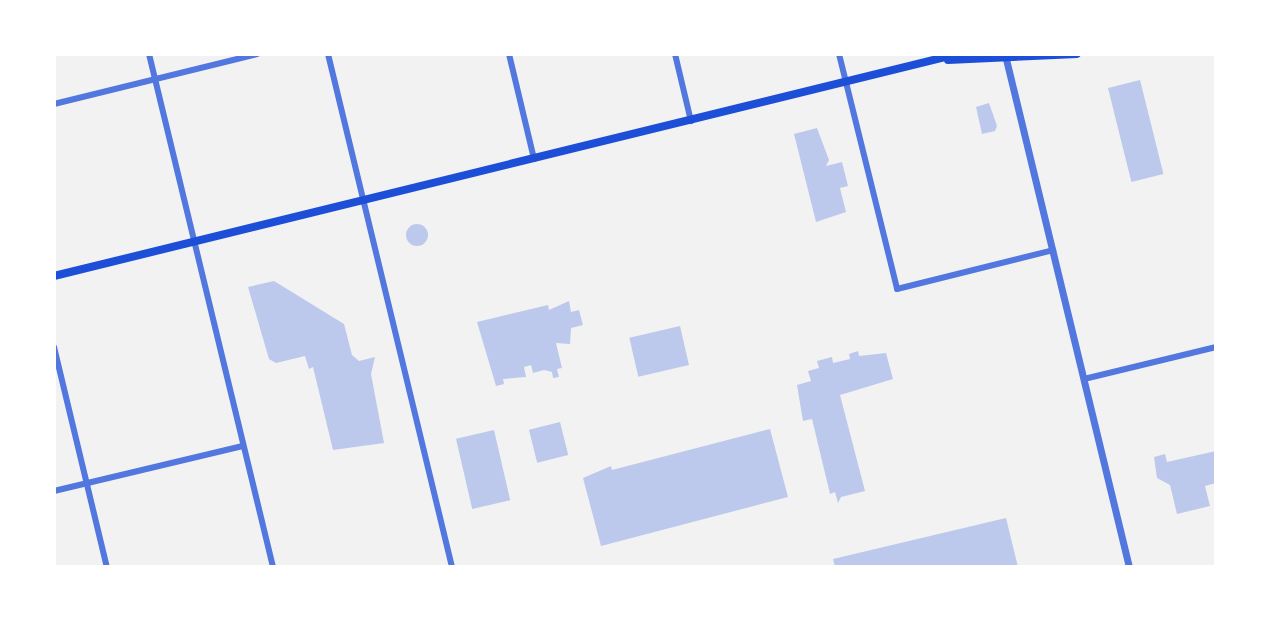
<!DOCTYPE html>
<style>
body{margin:0}
#map{position:relative;width:1270px;height:621px;overflow:hidden;background:#f2f2f2;font-family:Roboto,sans-serif}
div>[style]{position:absolute}
.building>*{inset:0;background:#bdc9ec;transform-origin:0 0}
.round{border-radius:50%}
.minor>*{height:6px;margin:-3px;padding:0 3px;transform-origin:3px;border-radius:3px;background:#5277de}
.tertiary>*{height:7px;margin:-3.5px;padding:0 3.5px;transform-origin:3.5px;border-radius:3.5px;background:#5277de}
.secondary>*{height:8px;margin:-4px;padding:0 4px;transform-origin:4px;border-radius:4px;background:#1d4ed8}
span{translate:-50% -50%;white-space:nowrap;text-align:center;line-height:1.15;-webkit-text-stroke:7px #fff;paint-order:stroke}
.frame{position:absolute;inset:0;border:56px solid #fff;pointer-events:none}
</style>
<div id="map">
<div class="building">
<i style="left:1140px;top:80px;width:97px;height:33px;rotate:76deg"></i>
<i style="clip-path:polygon(989px 103px,997px 126px,995px 131px,982px 134px,976px 107px)"></i>
<i style="clip-path:polygon(817px 128px,829px 160px,826px 166px,842px 162px,848px 186px,840px 188px,846px 212px,816px 222px,794px 134px)"></i>
<i class="round" style="left:406px;top:224px;width:22px;height:22px"></i>
<i style="clip-path:polygon(274px 281px,344px 324px,352px 355px,359px 361px,375px 357px,371px 374px,384px 443px,333px 450px,313px 367px,309px 369px,305px 356px,276px 363px,269px 359px,248px 287px)"></i>
<i style="clip-path:polygon(569px 301px,571px 312px,579px 310px,583px 325px,571px 328px,570px 344px,556px 343px,562px 368px,557px 369px,559px 377px,553px 378px,552px 372px,544px 370px,533px 373px,531px 365px,524px 367px,526px 377px,503px 379px,504px 384px,496px 386px,477px 322px,548px 305px,549px 310px)"></i>
<i style="left:680px;top:326px;width:40px;height:52px;rotate:77deg"></i>
<i style="clip-path:polygon(858px 351px,859px 356px,886px 353px,893px 379px,840px 395px,865px 491px,841px 497px,838px 503px,835px 492px,830px 494px,812px 419px,803px 421px,797px 385px,811px 381px,808px 371px,819px 368px,817px 361px,832px 357px,833px 363px,850px 359px,849px 354px)"></i>
<i style="left:560px;top:422px;width:34px;height:32px;rotate:76deg"></i>
<i style="clip-path:polygon(770px 429px,788px 497px,601px 546px,583px 478px,611px 466px,612px 470px)"></i>
<i style="left:494px;top:430px;width:72px;height:39px;rotate:77deg"></i>
<i style="clip-path:polygon(1216px 451px,1216px 483px,1205px 486px,1210px 506px,1177px 514px,1170px 485px,1157px 478px,1154px 457px,1165px 454px,1167px 462px)"></i>
<i style="clip-path:polygon(1006px 518px,1018px 567px,835px 567px,833px 559px)"></i>
</div>
<div class="minor">
<i style="left:149px;top:54px;width:528px;rotate:76.41deg"></i>
<i style="left:328px;top:54px;width:528px;rotate:76.41deg"></i>
<i style="left:509px;top:54px;width:108px;rotate:76.6deg"></i>
<i style="left:675px;top:54px;width:69px;rotate:76.6deg"></i>
<i style="left:839px;top:54px;width:242px;rotate:76.1deg"></i>
<i style="left:897px;top:289px;width:161px;rotate:-14deg"></i>
<i style="left:54px;top:104px;width:209px;rotate:-13.8deg"></i>
<i style="left:54px;top:347px;width:226px;rotate:76.5deg"></i>
<i style="left:1084px;top:379px;width:136px;rotate:-13.6deg"></i>
<i style="left:54px;top:491px;width:194px;rotate:-13.4deg"></i>
</div>
<div class="tertiary">
<i style="left:1006px;top:59px;width:523px;rotate:76.39deg"></i>
</div>
<div class="secondary">
<i style="left:948px;top:60px;width:129px;rotate:-2.7deg"></i>
<i style="left:54px;top:276px;width:931px;rotate:-13.8deg"></i>
</div>
<div class="frame"></div>
</div>
